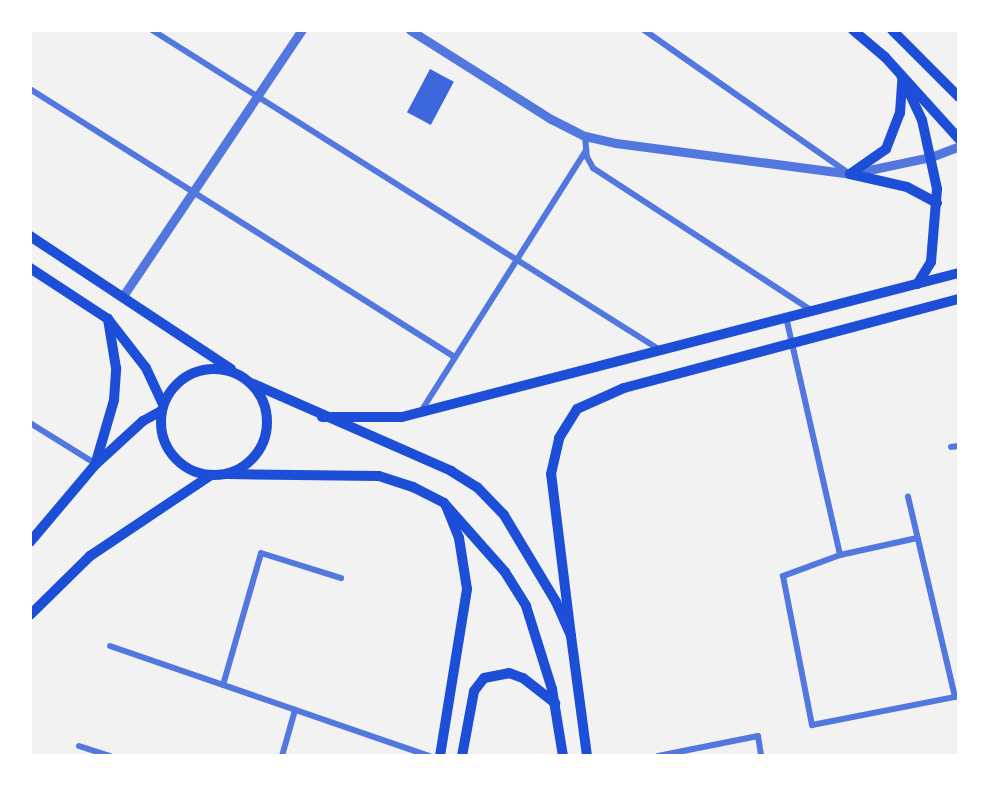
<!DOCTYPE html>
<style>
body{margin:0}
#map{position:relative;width:989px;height:786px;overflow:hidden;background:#f2f2f2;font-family:Manrope,sans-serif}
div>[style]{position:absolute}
.building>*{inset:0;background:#3d67dc;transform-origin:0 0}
.minor>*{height:6px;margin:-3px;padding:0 3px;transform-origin:3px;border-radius:3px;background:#5277de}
.tertiary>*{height:9px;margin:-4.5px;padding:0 4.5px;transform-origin:4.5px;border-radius:4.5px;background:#5277de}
.secondary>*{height:10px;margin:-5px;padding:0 5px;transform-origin:5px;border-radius:5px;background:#1d4ed8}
.secondary>.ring{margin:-5px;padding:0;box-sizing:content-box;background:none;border:10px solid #1d4ed8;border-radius:50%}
span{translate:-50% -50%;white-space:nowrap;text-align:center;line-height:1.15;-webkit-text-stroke:6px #fff;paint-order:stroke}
.frame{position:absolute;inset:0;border:32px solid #fff;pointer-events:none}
</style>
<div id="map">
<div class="building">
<i style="left:430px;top:69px;width:27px;height:49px;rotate:28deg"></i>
</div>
<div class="minor">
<i style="left:152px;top:30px;width:600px;rotate:32.21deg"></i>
<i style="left:644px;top:30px;width:249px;rotate:35deg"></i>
<i style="left:30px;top:89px;width:500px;rotate:32.26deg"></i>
<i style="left:585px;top:136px;width:21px;rotate:85deg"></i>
<i style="left:587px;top:157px;width:13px;rotate:61deg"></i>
<i style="left:593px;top:168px;width:260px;rotate:33.1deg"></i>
<i style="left:786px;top:317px;width:244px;rotate:77.2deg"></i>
<i style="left:840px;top:555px;width:61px;rotate:159.8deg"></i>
<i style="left:783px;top:576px;width:152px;rotate:79deg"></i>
<i style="left:812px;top:725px;width:146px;rotate:-11.1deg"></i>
<i style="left:955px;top:697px;width:206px;rotate:-103.2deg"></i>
<i style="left:420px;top:413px;width:311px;rotate:-57.7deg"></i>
<i style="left:30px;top:423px;width:78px;rotate:31.8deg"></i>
<i style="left:951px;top:447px;width:8px;rotate:-7deg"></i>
<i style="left:840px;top:555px;width:79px;rotate:-12.4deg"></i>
<i style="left:110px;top:646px;width:338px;rotate:19deg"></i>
<i style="left:223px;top:685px;width:137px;rotate:-73.9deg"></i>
<i style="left:261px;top:553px;width:84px;rotate:17.4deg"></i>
<i style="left:79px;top:746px;width:32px;rotate:18deg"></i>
<i style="left:282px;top:756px;width:48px;rotate:-74.2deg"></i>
<i style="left:658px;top:756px;width:102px;rotate:-11.3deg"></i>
<i style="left:758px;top:736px;width:20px;rotate:81deg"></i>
</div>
<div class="tertiary">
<i style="left:410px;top:30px;width:167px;rotate:32.3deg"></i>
<i style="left:551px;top:119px;width:38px;rotate:27deg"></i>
<i style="left:585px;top:136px;width:32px;rotate:13deg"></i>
<i style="left:616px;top:143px;width:236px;rotate:7.5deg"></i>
<i style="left:850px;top:174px;width:83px;rotate:-11.9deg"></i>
<i style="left:931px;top:157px;width:30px;rotate:-21deg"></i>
<i style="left:123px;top:296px;width:321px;rotate:-56.1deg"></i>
</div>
<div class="secondary">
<i style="left:853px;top:30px;width:42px;rotate:40.2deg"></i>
<i style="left:885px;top:57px;width:110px;rotate:47.9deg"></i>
<i style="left:892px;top:30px;width:95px;rotate:45deg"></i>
<i style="left:901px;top:75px;width:50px;rotate:65deg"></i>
<i style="left:922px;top:120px;width:71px;rotate:77.7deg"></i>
<i style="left:937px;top:189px;width:73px;rotate:94.7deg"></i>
<i style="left:931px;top:262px;width:26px;rotate:122deg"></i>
<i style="left:850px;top:174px;width:44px;rotate:-34.8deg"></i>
<i style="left:886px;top:149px;width:39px;rotate:-69deg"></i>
<i style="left:900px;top:113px;width:32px;rotate:-86deg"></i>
<i style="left:850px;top:174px;width:58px;rotate:12.8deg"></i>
<i style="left:907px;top:187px;width:34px;rotate:28deg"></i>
<i style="left:30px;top:236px;width:241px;rotate:33.5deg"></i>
<i style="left:30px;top:268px;width:93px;rotate:33.2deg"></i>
<i style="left:108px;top:319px;width:62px;rotate:52.2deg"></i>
<i style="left:146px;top:368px;width:40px;rotate:65deg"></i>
<i class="ring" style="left:161px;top:369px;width:96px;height:96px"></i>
<i style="left:251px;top:383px;width:219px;rotate:23.7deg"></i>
<i style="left:451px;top:471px;width:31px;rotate:32deg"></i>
<i style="left:477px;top:487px;width:39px;rotate:46deg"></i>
<i style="left:504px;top:515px;width:101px;rotate:59.1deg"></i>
<i style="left:556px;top:602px;width:37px;rotate:66deg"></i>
<i style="left:571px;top:636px;width:121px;rotate:82.4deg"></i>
<i style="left:322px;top:417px;width:80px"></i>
<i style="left:402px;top:417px;width:575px;rotate:-14.5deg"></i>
<i style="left:96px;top:462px;width:65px;rotate:-73.8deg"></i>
<i style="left:114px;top:400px;width:32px;rotate:-86deg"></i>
<i style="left:116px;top:368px;width:50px;rotate:-99.3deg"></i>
<i style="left:227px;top:474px;width:152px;rotate:0.8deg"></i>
<i style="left:379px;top:476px;width:36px;rotate:18deg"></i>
<i style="left:413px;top:487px;width:35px;rotate:27deg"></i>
<i style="left:444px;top:503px;width:92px;rotate:48.5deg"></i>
<i style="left:505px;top:572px;width:40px;rotate:58deg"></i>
<i style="left:526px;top:606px;width:87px;rotate:72.6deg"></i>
<i style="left:552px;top:689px;width:68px;rotate:80.7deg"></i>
<i style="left:30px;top:542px;width:102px;rotate:-49.8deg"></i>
<i style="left:96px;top:464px;width:64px;rotate:-42.5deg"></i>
<i style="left:143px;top:421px;width:21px;rotate:-29deg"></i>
<i style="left:30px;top:615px;width:84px;rotate:-44.5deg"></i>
<i style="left:90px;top:556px;width:146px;rotate:-33.8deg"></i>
<i style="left:571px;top:636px;width:163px;rotate:-97deg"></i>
<i style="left:551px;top:474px;width:37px;rotate:-77deg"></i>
<i style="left:559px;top:438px;width:34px;rotate:-58deg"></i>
<i style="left:577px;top:409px;width:51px;rotate:-24.1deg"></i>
<i style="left:624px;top:388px;width:347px;rotate:-14.9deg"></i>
<i style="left:440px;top:756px;width:169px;rotate:-80.8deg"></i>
<i style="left:467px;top:589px;width:52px;rotate:-98.9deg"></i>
<i style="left:459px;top:538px;width:35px;rotate:-112deg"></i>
<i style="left:462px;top:756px;width:66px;rotate:-79.5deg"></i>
<i style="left:474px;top:691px;width:16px;rotate:-52deg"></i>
<i style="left:484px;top:678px;width:25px;rotate:-11deg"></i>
<i style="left:509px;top:673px;width:15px;rotate:20deg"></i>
<i style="left:523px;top:678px;width:41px;rotate:38deg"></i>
</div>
<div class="frame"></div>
</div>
